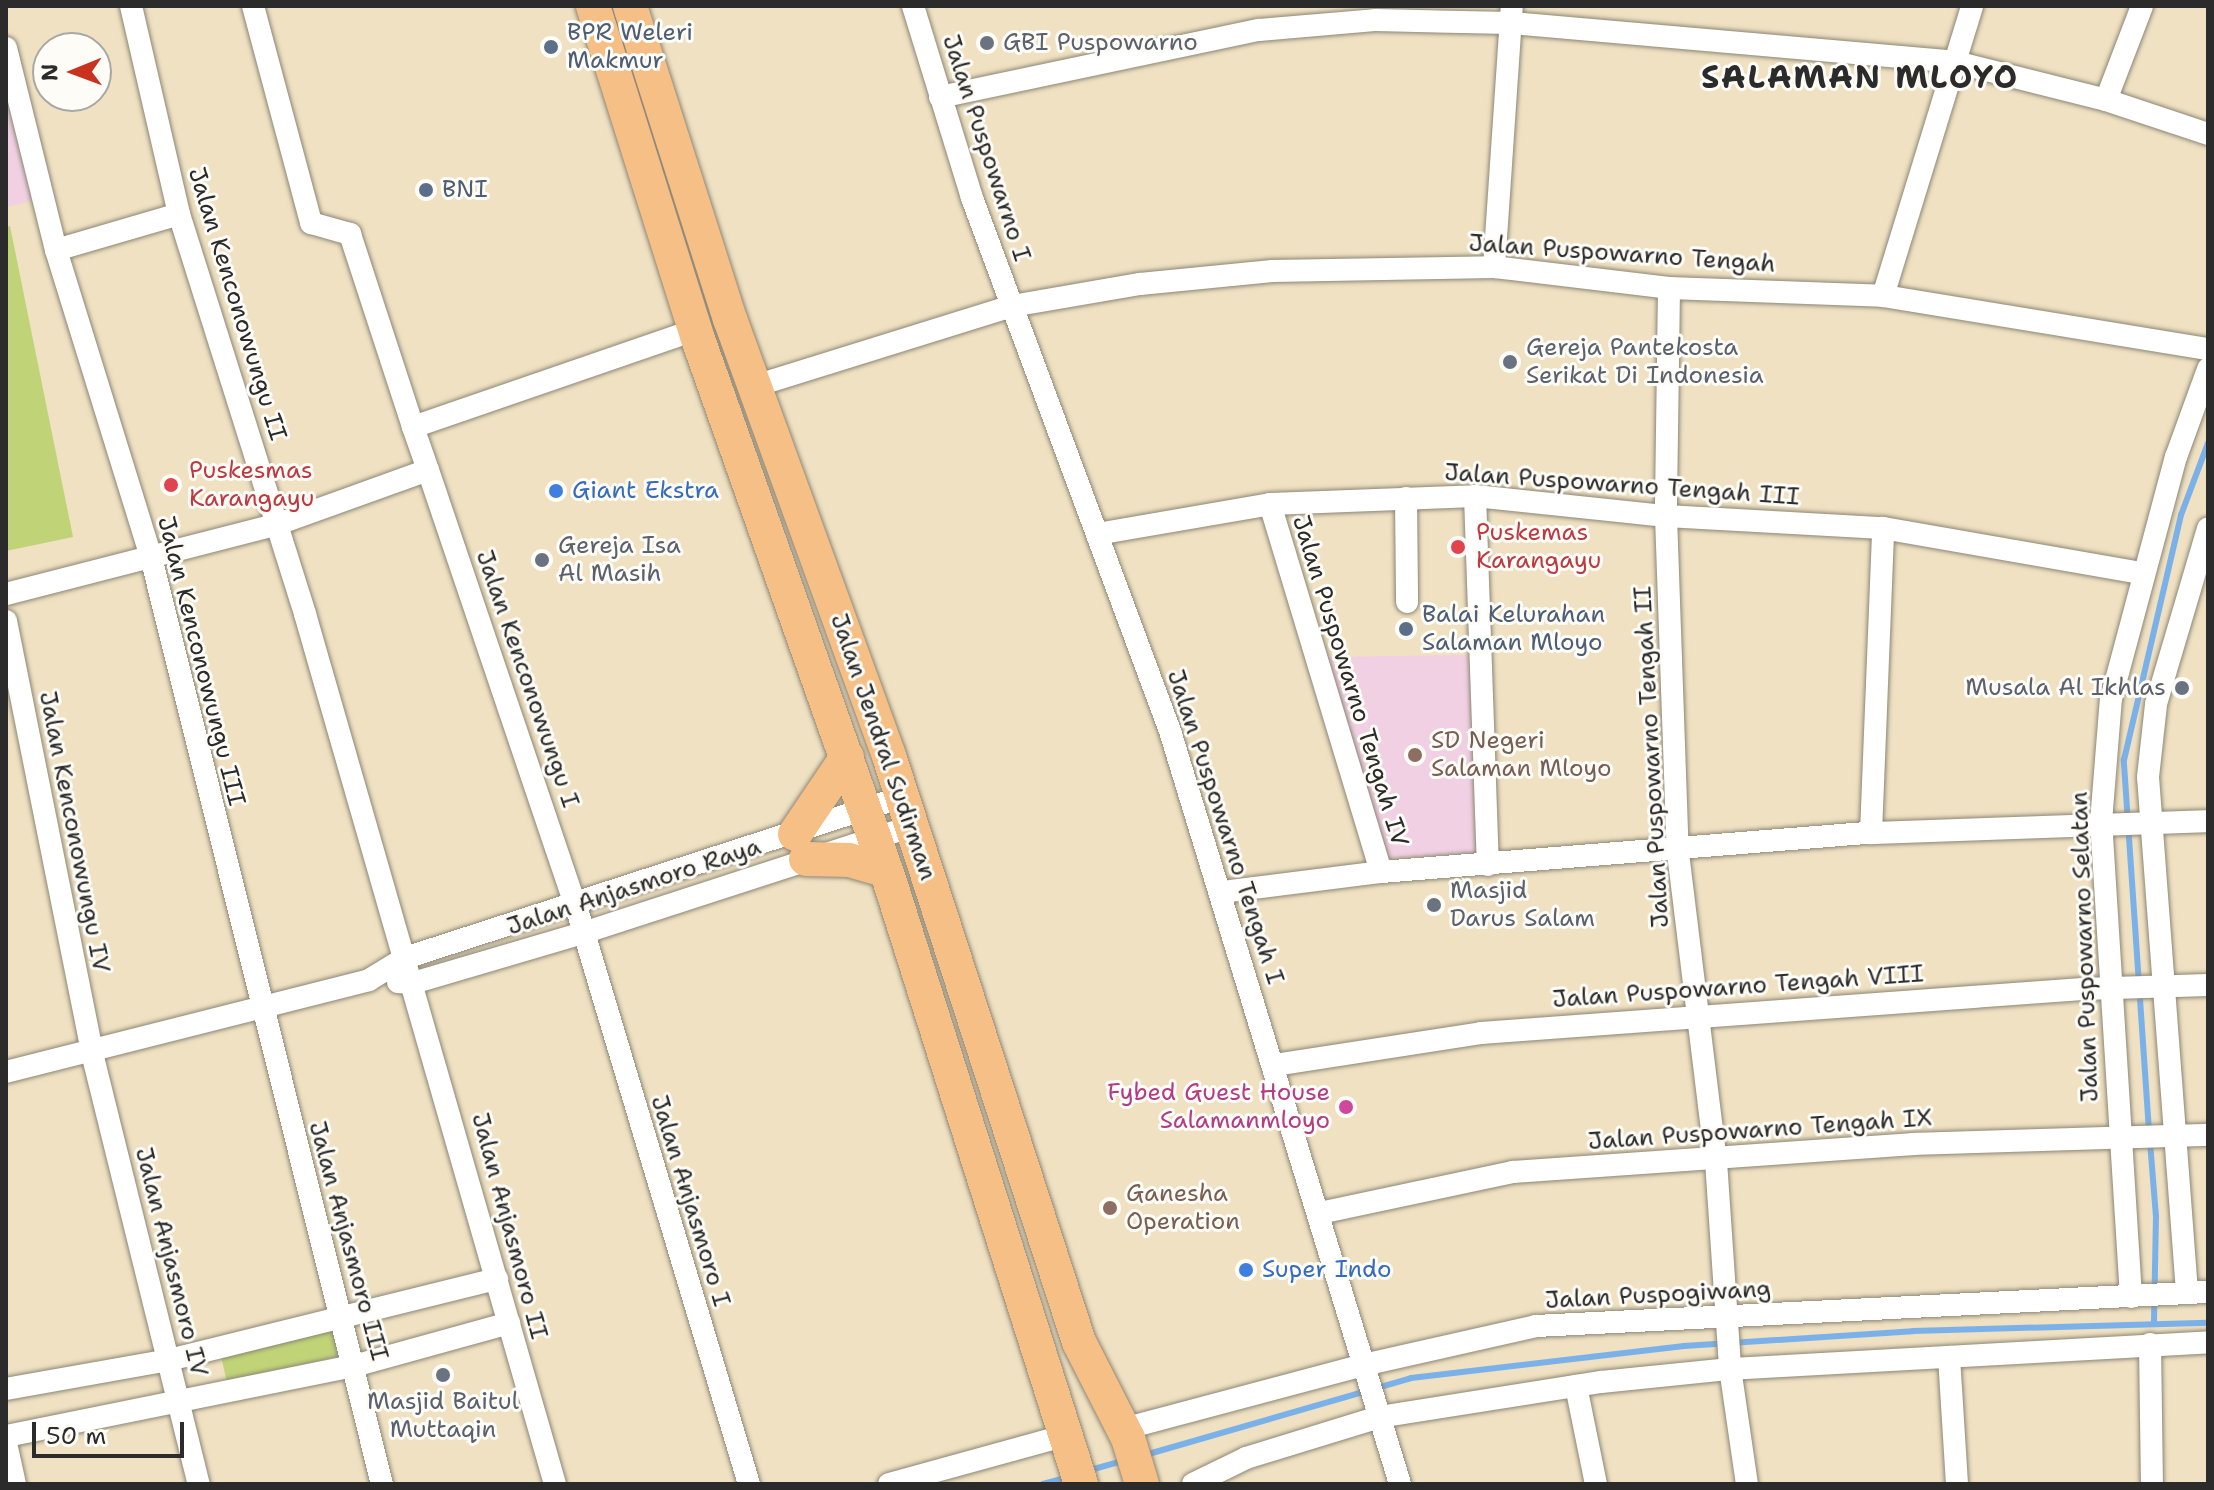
<!DOCTYPE html>
<style>
body{margin:0}
#map{position:relative;width:2214px;height:1490px;overflow:hidden;background:#efe1c2;font-family:"Shantell Sans",sans-serif}
div>[style]{position:absolute}
.built>*{inset:0;background:#f1d0e3}
.green>*{inset:0;background:#c0d477;transform-origin:0 0}
.stream>*{height:6px;margin:-3px;padding:0 3px;transform-origin:3px;border-radius:3px;background:#7bb1e9}
.roads{filter:drop-shadow(0 0 2px #8d8676) drop-shadow(0 0 2px #8d8676)}
.minor>*{height:22px;margin:-11px;padding:0 11px;transform-origin:11px;border-radius:11px;background:#fff}
.highway>*{height:34px;margin:-17px;padding:0 17px;transform-origin:17px;border-radius:17px;background:#f5bf86}
.dots>*{width:22px;height:22px;translate:-50% -50%;box-sizing:border-box;border:4px solid #fdfcf7;border-radius:50%}
span{translate:-50% -50%;white-space:nowrap;text-align:center;line-height:1.15;-webkit-text-stroke:6px #fdfcf7;paint-order:stroke}
.service-label{font-size:24px;color:#4e5e75}
.left{translate:0 -50%;text-align:left}
.worship-label{font-size:24px;color:#5b616d}
.right{translate:-100% -50%;text-align:right}
.street-label{font-size:24px;color:#2b2b2b}
.health-label{font-size:24px;color:#be3a42}
.shop-label{font-size:24px;color:#366cbe}
.education-label{font-size:24px;color:#785e54}
.hotel-label{font-size:24px;color:#b23c85}
.district-label{font-size:32px;color:#2b2b2b;font-weight:700;letter-spacing:2px}
.frame{position:absolute;inset:0;border:8px solid #2b2b2b;pointer-events:none}
.north{position:absolute;left:32px;top:32px;width:80px;height:80px;box-sizing:border-box;background:#fdfcf7;border:2px solid #a9a8a5;border-radius:50%;rotate:269deg;font-size:22px;font-weight:700;line-height:32px;text-align:center;color:#2b2b2b}
.north::after{content:'';display:block;margin:auto;width:28px;height:36px;background:#c8321e;clip-path:polygon(50% 0,100% 100%,50% 72%,0 100%)}
.scale{position:absolute;left:32px;top:1422px;width:152px;height:36px;box-sizing:border-box;border:4px solid #2b2b2b;border-top:0;padding-left:10px;font-size:24px;line-height:28px;white-space:nowrap;color:#2b2b2b;-webkit-text-stroke:6px #fdfcf7;paint-order:stroke}
</style>
<div id="map">
<div class="built">
<i style="clip-path:polygon(6px 64px,37px 200px,6px 207px)"></i>
<i style="clip-path:polygon(1468px 655px,1479px 854px,1386px 858px,1328px 657px)"></i>
</div>
<div class="green">
<i style="clip-path:polygon(10px 226px,73px 537px,6px 551px,6px 227px)"></i>
<i style="left:332px;top:1326px;width:31px;height:115px;rotate:77deg"></i>
</div>
<div class="stream">
<i style="left:2149px;top:1131px;width:372px;rotate:-93.9deg"></i>
<i style="left:2124px;top:760px;width:252px;rotate:-76.9deg"></i>
<i style="left:2181px;top:515px;width:77px;rotate:-69.4deg"></i>
<i style="left:2150px;top:1142px;width:74px;rotate:85.4deg"></i>
<i style="left:2156px;top:1216px;width:108px;rotate:91.1deg"></i>
<i style="left:1145px;top:1455px;width:277px;rotate:-16.1deg"></i>
<i style="left:1411px;top:1378px;width:275px;rotate:-6.7deg"></i>
<i style="left:1684px;top:1346px;width:229px;rotate:-3.7deg"></i>
<i style="left:1913px;top:1331px;width:295px;rotate:-1.6deg"></i>
<i style="left:1087px;top:1471px;width:37px;rotate:-16deg"></i>
<i style="left:1043px;top:1484px;width:27px;rotate:-15deg"></i>
</div>
<div class="roads">
<div class="minor">
<i style="left:131px;top:6px;width:213px;rotate:77deg"></i>
<i style="left:179px;top:214px;width:419px;rotate:72.5deg"></i>
<i style="left:305px;top:614px;width:905px;rotate:73.97deg"></i>
<i style="left:253px;top:6px;width:225px;rotate:75deg"></i>
<i style="left:311px;top:223px;width:41px;rotate:15.8deg"></i>
<i style="left:350px;top:234px;width:203px;rotate:71.9deg"></i>
<i style="left:913px;top:6px;width:201px;rotate:72.9deg"></i>
<i style="left:972px;top:198px;width:569px;rotate:69.62deg"></i>
<i style="left:1170px;top:731px;width:787px;rotate:73.01deg"></i>
<i style="left:6px;top:48px;width:208px;rotate:76.1deg"></i>
<i style="left:56px;top:250px;width:321px;rotate:72.8deg"></i>
<i style="left:151px;top:557px;width:955px;rotate:76.01deg"></i>
<i style="left:940px;top:97px;width:326px;rotate:-11.9deg"></i>
<i style="left:1259px;top:30px;width:116px;rotate:-4.9deg"></i>
<i style="left:1375px;top:20px;width:136px;rotate:1.3deg"></i>
<i style="left:1511px;top:23px;width:446px;rotate:5deg"></i>
<i style="left:1955px;top:62px;width:156px;rotate:14.1deg"></i>
<i style="left:2106px;top:100px;width:108px;rotate:18.4deg"></i>
<i style="left:2106px;top:100px;width:101px;rotate:-69deg"></i>
<i style="left:56px;top:250px;width:128px;rotate:-16.3deg"></i>
<i style="left:1494px;top:267px;width:262px;rotate:-86.1deg"></i>
<i style="left:1669px;top:288px;width:228px;rotate:90.8deg"></i>
<i style="left:1666px;top:516px;width:337px;rotate:88deg"></i>
<i style="left:1678px;top:853px;width:310px;rotate:83deg"></i>
<i style="left:1716px;top:1161px;width:207px;rotate:86.1deg"></i>
<i style="left:1730px;top:1368px;width:117px;rotate:81.7deg"></i>
<i style="left:1883px;top:296px;width:303px;rotate:-72.9deg"></i>
<i style="left:755px;top:386px;width:269px;rotate:-17.3deg"></i>
<i style="left:1012px;top:306px;width:130px;rotate:-9.8deg"></i>
<i style="left:1140px;top:284px;width:133px;rotate:-5.6deg"></i>
<i style="left:1272px;top:271px;width:222px;rotate:-1deg"></i>
<i style="left:1494px;top:267px;width:176px;rotate:6.8deg"></i>
<i style="left:1669px;top:288px;width:214px;rotate:2.1deg"></i>
<i style="left:1883px;top:296px;width:329px;rotate:9.3deg"></i>
<i style="left:428px;top:470px;width:460px;rotate:71.3deg"></i>
<i style="left:576px;top:906px;width:603px;rotate:73.34deg"></i>
<i style="left:1475px;top:496px;width:369px;rotate:88deg"></i>
<i style="left:1406px;top:498px;width:104px;rotate:89.4deg"></i>
<i style="left:1270px;top:504px;width:384px;rotate:73.2deg"></i>
<i style="left:1097px;top:534px;width:176px;rotate:-9.8deg"></i>
<i style="left:1270px;top:504px;width:205px;rotate:-2.2deg"></i>
<i style="left:1475px;top:496px;width:192px;rotate:6deg"></i>
<i style="left:1666px;top:516px;width:217px;rotate:3.2deg"></i>
<i style="left:1883px;top:528px;width:263px;rotate:9.9deg"></i>
<i style="left:6px;top:594px;width:281px;rotate:-14.4deg"></i>
<i style="left:278px;top:524px;width:159px;rotate:-19.8deg"></i>
<i style="left:428px;top:470px;width:46px;rotate:-109.2deg"></i>
<i style="left:413px;top:427px;width:298px;rotate:-19deg"></i>
<i style="left:6px;top:621px;width:440px;rotate:78.7deg"></i>
<i style="left:92px;top:1053px;width:444px;rotate:76.1deg"></i>
<i style="left:1871px;top:833px;width:305px;rotate:-87.7deg"></i>
<i style="left:1222px;top:892px;width:160px;rotate:-7.2deg"></i>
<i style="left:1381px;top:872px;width:492px;rotate:-4.6deg"></i>
<i style="left:1871px;top:833px;width:337px;rotate:-2deg"></i>
<i style="left:398px;top:982px;width:15px;rotate:4deg"></i>
<i style="left:413px;top:983px;width:177px;rotate:-16.4deg"></i>
<i style="left:583px;top:933px;width:346px;rotate:-18deg"></i>
<i style="left:1275px;top:1065px;width:208px;rotate:-8.8deg"></i>
<i style="left:1481px;top:1033px;width:603px;rotate:-4.19deg"></i>
<i style="left:2082px;top:989px;width:126px;rotate:-1.8deg"></i>
<i style="left:6px;top:1072px;width:374px;rotate:-14.2deg"></i>
<i style="left:369px;top:980px;width:42px;rotate:-31.4deg"></i>
<i style="left:405px;top:958px;width:522px;rotate:-17.95deg"></i>
<i style="left:1320px;top:1213px;width:197px;rotate:-12deg"></i>
<i style="left:1513px;top:1172px;width:402px;rotate:-4deg"></i>
<i style="left:1914px;top:1144px;width:294px;rotate:-1.8deg"></i>
<i style="left:2187px;top:1292px;width:516px;rotate:-94.33deg"></i>
<i style="left:2148px;top:777px;width:73px;rotate:-83.7deg"></i>
<i style="left:2156px;top:704px;width:183px;rotate:-73.5deg"></i>
<i style="left:2131px;top:1297px;width:476px;rotate:-93.6deg"></i>
<i style="left:2101px;top:822px;width:123px;rotate:-85.4deg"></i>
<i style="left:2111px;top:699px;width:251px;rotate:-75deg"></i>
<i style="left:2176px;top:457px;width:94px;rotate:-70deg"></i>
<i style="left:2150px;top:1344px;width:140px;rotate:89.2deg"></i>
<i style="left:1949px;top:1357px;width:127px;rotate:86.4deg"></i>
<i style="left:1576px;top:1386px;width:100px;rotate:78.5deg"></i>
<i style="left:6px;top:1389px;width:166px;rotate:-10.1deg"></i>
<i style="left:169px;top:1360px;width:338px;rotate:-13.9deg"></i>
<i style="left:1123px;top:1429px;width:248px;rotate:-14.9deg"></i>
<i style="left:1363px;top:1365px;width:177px;rotate:-12.7deg"></i>
<i style="left:1536px;top:1326px;width:673px;rotate:-2.9deg"></i>
<i style="left:6px;top:1436px;width:355px;rotate:-11.4deg"></i>
<i style="left:354px;top:1366px;width:161px;rotate:-15.5deg"></i>
<i style="left:6px;top:1443px;width:42px;rotate:77.6deg"></i>
<i style="left:889px;top:1484px;width:185px;rotate:-15.4deg"></i>
<i style="left:1193px;top:1484px;width:59px;rotate:-26.1deg"></i>
<i style="left:1246px;top:1458px;width:139px;rotate:-17.1deg"></i>
<i style="left:1379px;top:1417px;width:225px;rotate:-9deg"></i>
<i style="left:1601px;top:1382px;width:130px;rotate:-5.8deg"></i>
<i style="left:1730px;top:1369px;width:479px;rotate:-3.2deg"></i>
</div>
<div class="highway">
<i style="left:593px;top:6px;width:349px;rotate:72.5deg"></i>
<i style="left:698px;top:339px;width:573px;rotate:70.52deg"></i>
<i style="left:889px;top:879px;width:635px;rotate:72.39deg"></i>
<i style="left:630px;top:6px;width:329px;rotate:72.3deg"></i>
<i style="left:730px;top:319px;width:465px;rotate:70deg"></i>
<i style="left:889px;top:756px;width:616px;rotate:72.04deg"></i>
<i style="left:1079px;top:1342px;width:108px;rotate:63deg"></i>
<i style="left:1128px;top:1438px;width:48px;rotate:73.1deg"></i>
<i style="left:795px;top:834px;width:93px;rotate:-56deg"></i>
<i style="left:806px;top:859px;width:43px;rotate:1.3deg"></i>
<i style="left:849px;top:860px;width:37px;rotate:16deg"></i>
</div>
</div>
<div class="dots">
<i style="left:987px;top:43px;background:#6b7280"></i>
<i style="left:551px;top:47px;background:#5c6f8a"></i>
<i style="left:426px;top:190px;background:#5c6f8a"></i>
<i style="left:1510px;top:362px;background:#6b7280"></i>
<i style="left:171px;top:485px;background:#e0444e"></i>
<i style="left:556px;top:491px;background:#3f7fe0"></i>
<i style="left:1458px;top:547px;background:#e0444e"></i>
<i style="left:542px;top:560px;background:#6b7280"></i>
<i style="left:1406px;top:629px;background:#5c6f8a"></i>
<i style="left:2182px;top:688px;background:#6b7280"></i>
<i style="left:1415px;top:755px;background:#8d6e63"></i>
<i style="left:1434px;top:905px;background:#6b7280"></i>
<i style="left:1346px;top:1107px;background:#d1479c"></i>
<i style="left:1110px;top:1208px;background:#8d6e63"></i>
<i style="left:1246px;top:1270px;background:#3f7fe0"></i>
<i style="left:443px;top:1375px;background:#6b7280"></i>
</div>
<div class="service-label">
<span class="left" style="left:567px;top:47px">BPR Weleri<br>Makmur</span>
<span class="left" style="left:442px;top:190px">BNI</span>
<span class="left" style="left:1422px;top:629px">Balai Kelurahan<br>Salaman Mloyo</span>
</div>
<div class="worship-label">
<span class="left" style="left:1003px;top:43px">GBI Puspowarno</span>
<span class="left" style="left:1526px;top:362px">Gereja Pantekosta<br>Serikat Di Indonesia</span>
<span class="left" style="left:558px;top:560px">Gereja Isa<br>Al Masih</span>
<span class="right" style="left:2166px;top:688px">Musala Al Ikhlas</span>
<span class="left" style="left:1450px;top:905px">Masjid<br>Darus Salam</span>
<span style="left:443px;top:1416px">Masjid Baitul<br>Muttaqin</span>
</div>
<div class="street-label">
<span style="left:986px;top:148px;rotate:72deg">Jalan Puspowarno I</span>
<span style="left:1622px;top:254px;rotate:4deg">Jalan Puspowarno Tengah</span>
<span style="left:237px;top:304px;rotate:73deg">Jalan Kenconowungu II</span>
<span style="left:1622px;top:485px;rotate:4deg">Jalan Puspowarno Tengah III</span>
<span style="left:201px;top:661px;rotate:76deg">Jalan Kenconowungu III</span>
<span style="left:527px;top:679px;rotate:71deg">Jalan Kenconowungu I</span>
<span style="left:1350px;top:681px;rotate:73deg">Jalan Puspowarno Tengah IV</span>
<span style="left:883px;top:747px;rotate:71deg">Jalan Jendral Sudirman</span>
<span style="left:1652px;top:757px;rotate:-93deg">Jalan Puspowarno Tengah II</span>
<span style="left:1225px;top:827px;rotate:72deg">Jalan Puspowarno Tengah I</span>
<span style="left:74px;top:832px;rotate:79deg">Jalan Kenconowungu IV</span>
<span style="left:634px;top:887px;rotate:-18deg">Jalan Anjasmoro Raya</span>
<span style="left:2085px;top:947px;rotate:-92deg">Jalan Puspowarno Selatan</span>
<span style="left:1738px;top:987px;rotate:-4deg">Jalan Puspowarno Tengah VIII</span>
<span style="left:1760px;top:1130px;rotate:-4deg">Jalan Puspowarno Tengah IX</span>
<span style="left:690px;top:1201px;rotate:73deg">Jalan Anjasmoro I</span>
<span style="left:509px;top:1226px;rotate:75deg">Jalan Anjasmoro II</span>
<span style="left:348px;top:1241px;rotate:75deg">Jalan Anjasmoro III</span>
<span style="left:171px;top:1262px;rotate:76deg">Jalan Anjasmoro IV</span>
<span style="left:1658px;top:1295px;rotate:-3deg">Jalan Puspogiwang</span>
</div>
<div class="health-label">
<span class="left" style="left:189px;top:485px">Puskesmas<br>Karangayu</span>
<span class="left" style="left:1476px;top:547px">Puskemas<br>Karangayu</span>
</div>
<div class="shop-label">
<span class="left" style="left:572px;top:491px">Giant Ekstra</span>
<span class="left" style="left:1262px;top:1270px">Super Indo</span>
</div>
<div class="education-label">
<span class="left" style="left:1431px;top:755px">SD Negeri<br>Salaman Mloyo</span>
<span class="left" style="left:1126px;top:1208px">Ganesha<br>Operation</span>
</div>
<div class="hotel-label">
<span class="right" style="left:1330px;top:1107px">Fybed Guest House<br>Salamanmloyo</span>
</div>
<div class="district-label">
<span style="left:1860px;top:77px">SALAMAN MLOYO</span>
</div>
<div class="frame"></div>
<div class="north">N</div>
<div class="scale">50 m</div>
</div>
